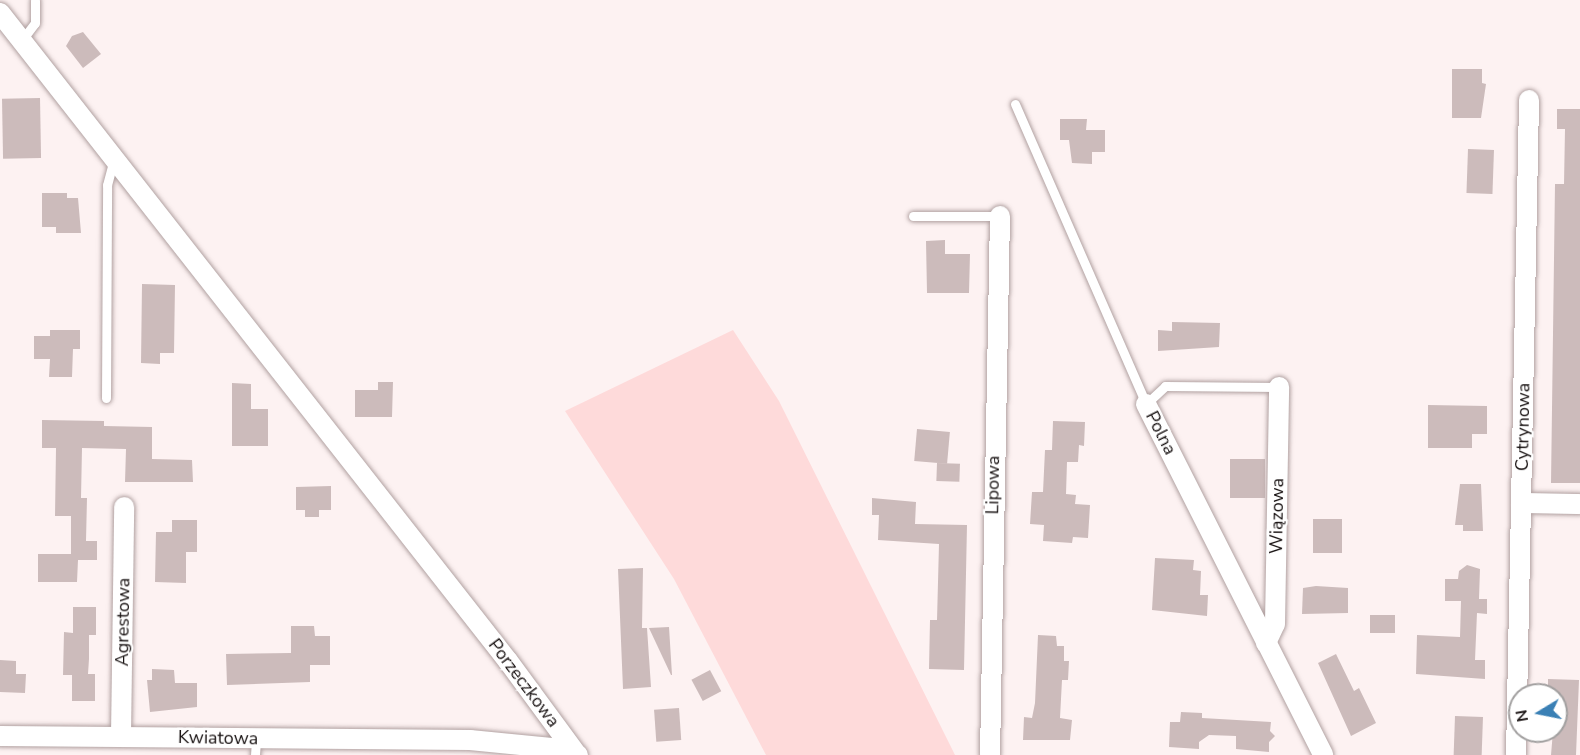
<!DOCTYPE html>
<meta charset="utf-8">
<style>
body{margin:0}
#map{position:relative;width:1580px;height:755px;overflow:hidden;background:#fdf2f2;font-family:"Nunito Sans",sans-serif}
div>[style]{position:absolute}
.green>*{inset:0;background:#fedada}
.building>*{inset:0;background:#cbb;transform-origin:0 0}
.roads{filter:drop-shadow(0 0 2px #b1a1a1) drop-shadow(0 0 2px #b1a1a1)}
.service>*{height:9px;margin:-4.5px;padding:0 4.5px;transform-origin:4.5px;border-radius:4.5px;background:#fff}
.minor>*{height:20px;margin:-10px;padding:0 10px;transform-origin:10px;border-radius:10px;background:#fff}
span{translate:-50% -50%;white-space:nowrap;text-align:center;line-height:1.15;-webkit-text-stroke:4.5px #fff;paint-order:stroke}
.street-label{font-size:18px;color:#171111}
.north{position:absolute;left:1508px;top:683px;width:60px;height:60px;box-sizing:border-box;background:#fff;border:2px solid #a2a0a0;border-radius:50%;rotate:260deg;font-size:16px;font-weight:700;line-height:24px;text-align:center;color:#171111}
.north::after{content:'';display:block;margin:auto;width:21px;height:27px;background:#3a80b5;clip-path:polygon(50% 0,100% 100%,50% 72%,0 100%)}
</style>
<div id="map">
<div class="green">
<i style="clip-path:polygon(733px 330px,779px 401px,955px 755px,766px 755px,674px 579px,565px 411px)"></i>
</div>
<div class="building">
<i style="clip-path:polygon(83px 32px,101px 54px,83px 68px,66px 46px,72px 36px)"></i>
<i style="clip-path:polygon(1452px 69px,1482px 69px,1482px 83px,1486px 84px,1481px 118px,1452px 118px)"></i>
<i style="left:40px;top:98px;width:60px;height:38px;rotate:89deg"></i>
<i style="clip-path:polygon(1557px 109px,1580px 109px,1580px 483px,1551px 483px,1555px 184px,1564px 184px,1565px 129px,1557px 129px)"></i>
<i style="clip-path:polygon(1060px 119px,1087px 119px,1086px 130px,1105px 130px,1105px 152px,1092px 152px,1092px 164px,1072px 163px,1069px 140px,1060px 140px)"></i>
<i style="left:1468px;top:149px;width:26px;height:44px;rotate:2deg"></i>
<i style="clip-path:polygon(42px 193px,67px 193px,67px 198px,78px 198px,81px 233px,56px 233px,56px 227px,42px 227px)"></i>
<i style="clip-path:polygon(945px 240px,945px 254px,970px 254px,969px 293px,927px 293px,926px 241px)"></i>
<i style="clip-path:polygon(142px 284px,175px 285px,174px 353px,160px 353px,160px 364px,141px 363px)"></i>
<i style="clip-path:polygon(1172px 322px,1220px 323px,1219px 347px,1158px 351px,1158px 330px,1172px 331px)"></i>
<i style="clip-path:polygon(50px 330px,80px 330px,80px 349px,73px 349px,72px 377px,49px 377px,50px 359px,34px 359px,34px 336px,50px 336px)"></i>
<i style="clip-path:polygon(378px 382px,393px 382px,392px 417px,355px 417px,355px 390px,378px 390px)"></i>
<i style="clip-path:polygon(232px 383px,251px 384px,251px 409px,268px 409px,268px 446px,232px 446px)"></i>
<i style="clip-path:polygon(1428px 405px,1487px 406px,1487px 434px,1472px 434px,1472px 448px,1428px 448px)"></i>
<i style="clip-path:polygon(42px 420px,104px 421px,104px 426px,152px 427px,152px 459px,192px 460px,193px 482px,125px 482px,126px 449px,82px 448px,81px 498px,87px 498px,86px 541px,97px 541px,97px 560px,78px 560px,77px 582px,38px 582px,38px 554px,71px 554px,71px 516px,55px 516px,56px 448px,42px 448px)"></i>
<i style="clip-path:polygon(1053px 421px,1085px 422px,1084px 446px,1079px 445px,1078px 462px,1067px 462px,1066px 494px,1076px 495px,1075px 504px,1090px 505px,1088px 538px,1073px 537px,1072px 543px,1043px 541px,1044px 525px,1030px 524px,1032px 492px,1043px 492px,1045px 450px,1052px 450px)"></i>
<i style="left:917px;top:429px;width:33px;height:32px;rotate:5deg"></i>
<i style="left:1230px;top:459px;width:35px;height:39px"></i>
<i style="left:937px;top:463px;width:23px;height:18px;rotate:2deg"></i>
<i style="clip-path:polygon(1460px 484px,1481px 484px,1483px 531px,1463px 531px,1463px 525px,1455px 525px)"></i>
<i style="clip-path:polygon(331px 486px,331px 510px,319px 510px,319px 517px,305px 517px,305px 510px,296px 510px,296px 487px)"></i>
<i style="clip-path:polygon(872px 498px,916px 502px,915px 524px,967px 525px,964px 670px,929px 669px,930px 620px,937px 620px,939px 544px,878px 540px,879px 515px,872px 515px)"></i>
<i style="left:1313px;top:519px;width:29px;height:34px"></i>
<i style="clip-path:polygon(172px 520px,197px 520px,197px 552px,186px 552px,186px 583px,155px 582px,156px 532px,172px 532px)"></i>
<i style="clip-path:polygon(1155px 558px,1194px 560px,1193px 570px,1201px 571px,1200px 595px,1208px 595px,1207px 616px,1152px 610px)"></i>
<i style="clip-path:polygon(1467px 565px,1480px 569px,1479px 599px,1487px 599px,1487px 614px,1477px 613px,1475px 660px,1485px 660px,1485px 679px,1416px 674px,1417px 635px,1460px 637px,1461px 601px,1445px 601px,1445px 579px,1458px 579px,1459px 571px)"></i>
<i style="clip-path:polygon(643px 568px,642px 628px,647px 628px,651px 687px,623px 689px,618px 569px)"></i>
<i style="clip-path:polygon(1316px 586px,1348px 588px,1348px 613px,1302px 614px,1303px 588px)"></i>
<i style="clip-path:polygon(73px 607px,96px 607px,96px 635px,89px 635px,89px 659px,88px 674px,95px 674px,95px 701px,72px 701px,72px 675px,63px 675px,64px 632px,73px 633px)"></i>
<i style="left:1370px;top:615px;width:25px;height:18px"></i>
<i style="clip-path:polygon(291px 626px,314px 626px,315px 636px,330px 636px,330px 665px,310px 665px,310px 682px,227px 685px,226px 654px,291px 653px)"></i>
<i style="clip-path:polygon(669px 627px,672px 675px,671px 675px,649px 628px)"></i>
<i style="clip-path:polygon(1038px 635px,1056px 636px,1057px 646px,1064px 646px,1064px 661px,1069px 661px,1068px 680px,1062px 680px,1060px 718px,1072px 720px,1070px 740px,1023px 740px,1024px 717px,1032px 718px,1035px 703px)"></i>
<i style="clip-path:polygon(1336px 654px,1354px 691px,1359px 688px,1376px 723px,1351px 736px,1318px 663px)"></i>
<i style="clip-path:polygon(0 660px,16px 661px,16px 674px,26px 674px,25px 693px,0 692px)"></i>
<i style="clip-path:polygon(152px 669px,174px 670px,175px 683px,197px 683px,197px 707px,150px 712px,147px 680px,152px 680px)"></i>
<i style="left:710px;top:670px;width:24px;height:21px;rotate:62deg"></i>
<i style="clip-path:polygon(1548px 679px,1579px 680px,1576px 755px,1551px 755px,1556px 695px,1548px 695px)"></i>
<i style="left:679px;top:708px;width:32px;height:25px;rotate:86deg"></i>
<i style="clip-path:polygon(1181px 712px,1202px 713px,1202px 718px,1271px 722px,1270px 731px,1275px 736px,1269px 742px,1269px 752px,1236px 749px,1236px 736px,1209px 735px,1199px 742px,1199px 749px,1169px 747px,1170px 722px,1180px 722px)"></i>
<i style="left:1455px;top:716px;width:28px;height:39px;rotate:2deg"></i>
</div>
<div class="roads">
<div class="service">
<i style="left:22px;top:40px;width:21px;rotate:-53deg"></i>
<i style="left:35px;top:23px;width:23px;rotate:-90deg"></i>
<i style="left:1015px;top:104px;width:327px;rotate:66.4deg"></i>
<i style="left:1146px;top:404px;width:26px;rotate:-43deg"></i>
<i style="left:1165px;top:386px;width:114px;rotate:0.5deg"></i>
<i style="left:913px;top:216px;width:87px"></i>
<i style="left:106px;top:398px;width:213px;rotate:-89.7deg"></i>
<i style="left:107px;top:185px;width:28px;rotate:-75deg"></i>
<i style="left:255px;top:755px;width:16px;rotate:-86deg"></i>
</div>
<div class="minor">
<i style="left:0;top:13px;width:823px;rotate:51.91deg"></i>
<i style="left:508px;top:661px;width:117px;rotate:53.7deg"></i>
<i style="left:1146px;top:404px;width:393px;rotate:63.2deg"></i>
<i style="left:1521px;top:503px;width:59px;rotate:1deg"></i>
<i style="left:1266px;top:643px;width:21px;rotate:-65deg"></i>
<i style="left:1275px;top:624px;width:237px;rotate:-89deg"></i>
<i style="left:0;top:736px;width:470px;rotate:0.5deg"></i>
<i style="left:470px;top:740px;width:92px;rotate:5.6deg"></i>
<i style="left:562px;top:749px;width:17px;rotate:21deg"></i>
<i style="left:121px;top:736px;width:229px;rotate:-89.2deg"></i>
<i style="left:990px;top:755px;width:539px;rotate:-88.94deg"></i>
<i style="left:1516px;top:755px;width:655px;rotate:-88.86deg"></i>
</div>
</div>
<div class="street-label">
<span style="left:1523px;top:427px;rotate:-89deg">Cytrynowa</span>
<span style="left:1161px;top:433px;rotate:63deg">Polna</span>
<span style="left:993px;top:485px;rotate:-89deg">Lipowa</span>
<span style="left:1277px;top:516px;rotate:-89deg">Wiązowa</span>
<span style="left:123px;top:622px;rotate:-89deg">Agrestowa</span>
<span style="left:524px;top:683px;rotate:53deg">Porzeczkowa</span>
<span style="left:218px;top:738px;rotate:1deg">Kwiatowa</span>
</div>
<div class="north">N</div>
</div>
